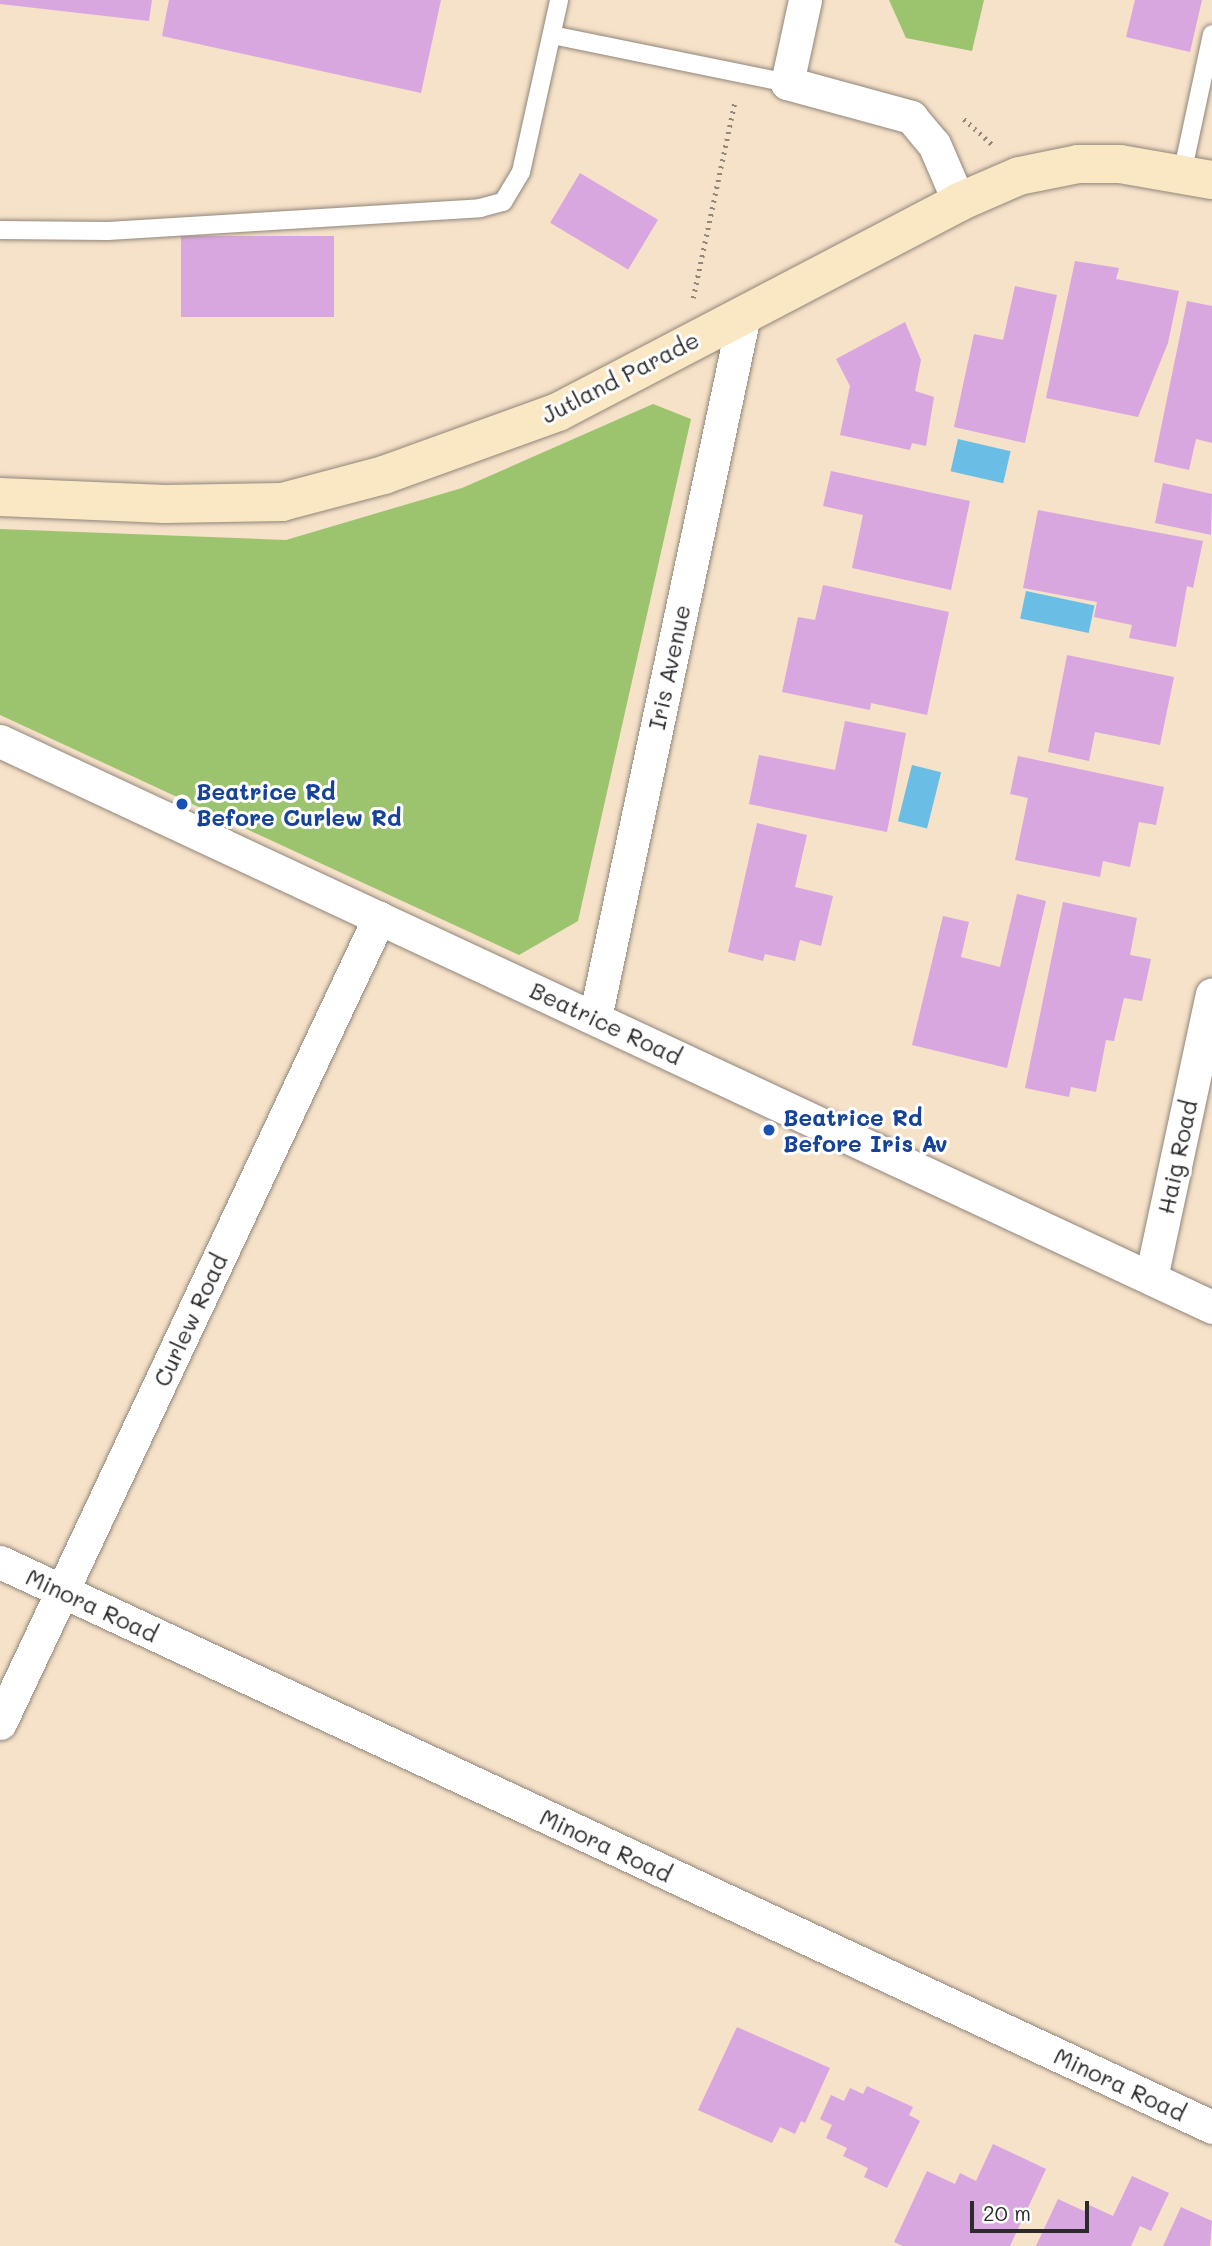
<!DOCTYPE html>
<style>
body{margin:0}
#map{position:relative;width:1212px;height:2246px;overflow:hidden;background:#f6e1c9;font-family:Mali,sans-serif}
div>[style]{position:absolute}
.green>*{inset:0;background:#9cc36e}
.water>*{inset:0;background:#6abee6;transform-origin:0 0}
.building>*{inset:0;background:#d9a7df;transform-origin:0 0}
.path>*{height:4.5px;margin-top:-2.25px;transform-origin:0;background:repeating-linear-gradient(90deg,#90867a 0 2px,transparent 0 7px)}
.roads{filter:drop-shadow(0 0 2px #90867a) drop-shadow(0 0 2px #90867a)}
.lane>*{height:18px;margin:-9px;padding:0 9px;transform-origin:9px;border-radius:9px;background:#fff}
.street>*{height:33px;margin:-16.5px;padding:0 16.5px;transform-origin:16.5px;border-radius:16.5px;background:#fff}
.secondary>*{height:38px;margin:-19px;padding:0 19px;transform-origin:19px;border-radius:19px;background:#fae7c3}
.dots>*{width:19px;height:19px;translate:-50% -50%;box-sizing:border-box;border:4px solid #fff;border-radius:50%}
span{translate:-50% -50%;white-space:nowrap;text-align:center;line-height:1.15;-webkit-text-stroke:6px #fff;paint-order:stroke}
.street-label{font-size:23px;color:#2b2b2b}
.transit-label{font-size:23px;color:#164399;font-weight:700}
.left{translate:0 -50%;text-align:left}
.scale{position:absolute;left:970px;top:2201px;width:119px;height:32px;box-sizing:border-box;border:4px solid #2b2b2b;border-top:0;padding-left:9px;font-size:21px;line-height:24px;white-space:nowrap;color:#2b2b2b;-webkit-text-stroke:5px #fff;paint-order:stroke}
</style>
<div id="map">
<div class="green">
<i style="clip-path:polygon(889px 0,984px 0,972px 51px,906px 38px)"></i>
<i style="clip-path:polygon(653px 404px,691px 419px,578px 921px,519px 955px,0 715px,0 529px,286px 540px,462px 488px)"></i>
</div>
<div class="water">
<i style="left:958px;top:439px;width:54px;height:33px;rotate:13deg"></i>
<i style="left:1026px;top:591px;width:70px;height:28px;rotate:12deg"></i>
<i style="left:912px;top:765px;width:30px;height:58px;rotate:14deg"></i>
</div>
<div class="building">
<i style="clip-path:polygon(0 0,152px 0,149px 21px,0 4px)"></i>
<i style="clip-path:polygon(169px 0,441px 0,421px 93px,162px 36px)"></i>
<i style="clip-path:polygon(1135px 0,1202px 0,1190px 52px,1126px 37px)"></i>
<i style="left:580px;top:173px;width:91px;height:58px;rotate:31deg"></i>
<i style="left:181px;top:236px;width:153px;height:81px"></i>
<i style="clip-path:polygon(1075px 261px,1119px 268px,1116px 279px,1179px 291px,1168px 343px,1138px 417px,1046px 398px)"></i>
<i style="clip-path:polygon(1015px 286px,1057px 295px,1025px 443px,954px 427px,974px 334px,1003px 340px)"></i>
<i style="clip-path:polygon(1187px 301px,1212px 306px,1212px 443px,1196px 439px,1189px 470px,1154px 462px)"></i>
<i style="clip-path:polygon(905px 322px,921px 360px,915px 391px,934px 397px,926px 446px,912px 443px,910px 450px,840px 435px,850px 386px,836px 359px)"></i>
<i style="clip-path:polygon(831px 471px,970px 501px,951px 590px,852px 568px,863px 515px,823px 506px)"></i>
<i style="clip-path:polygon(1163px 483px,1212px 494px,1211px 535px,1155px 523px)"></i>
<i style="clip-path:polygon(1038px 510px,1203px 541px,1193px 588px,1187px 586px,1176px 647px,1129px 638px,1132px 625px,1094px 617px,1097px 602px,1023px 588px)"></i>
<i style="clip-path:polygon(823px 585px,949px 612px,927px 715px,871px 703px,870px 710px,782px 692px,798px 617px,815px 620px)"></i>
<i style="clip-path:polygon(1067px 655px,1174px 677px,1160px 745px,1095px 732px,1089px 761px,1048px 752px)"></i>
<i style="clip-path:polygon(845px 721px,906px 733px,887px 832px,749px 804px,759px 755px,835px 770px)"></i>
<i style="clip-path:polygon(1018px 756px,1164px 787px,1156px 825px,1139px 822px,1130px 867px,1103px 861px,1100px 877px,1015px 860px,1028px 798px,1010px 794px)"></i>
<i style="clip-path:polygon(757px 823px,807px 835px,795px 887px,833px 896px,821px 946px,800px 940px,795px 961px,765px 954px,763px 961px,728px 952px)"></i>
<i style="clip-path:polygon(1017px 894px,1046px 901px,1007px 1068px,912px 1045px,943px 916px,969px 922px,961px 957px,1000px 967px)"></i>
<i style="clip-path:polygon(1063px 902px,1137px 918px,1130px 955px,1151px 959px,1142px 1001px,1124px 998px,1114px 1041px,1106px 1040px,1096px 1092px,1071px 1087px,1069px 1097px,1025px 1088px)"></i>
<i style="clip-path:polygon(737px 2027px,830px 2068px,805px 2123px,801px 2121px,795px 2134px,780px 2127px,772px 2143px,698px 2110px)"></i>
<i style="clip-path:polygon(867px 2086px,913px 2107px,909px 2115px,920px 2121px,887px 2188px,864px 2177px,868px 2168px,843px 2156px,847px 2148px,826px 2138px,832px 2125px,820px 2119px,831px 2095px,844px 2101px,850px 2088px,863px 2094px)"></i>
<i style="clip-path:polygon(993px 2144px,1046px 2169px,1010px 2246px,903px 2246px,894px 2242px,927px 2171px,955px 2184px,960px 2173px,976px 2181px)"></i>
<i style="clip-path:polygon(1132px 2176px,1169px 2193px,1151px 2231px,1140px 2226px,1131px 2246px,1036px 2246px,1058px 2199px,1084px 2211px,1087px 2204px,1113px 2216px)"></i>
<i style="clip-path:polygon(1181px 2207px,1212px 2221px,1210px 2246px,1163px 2246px)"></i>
</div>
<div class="path">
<i style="left:964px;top:119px;width:38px;rotate:42deg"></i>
<i style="left:693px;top:298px;width:201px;rotate:-78deg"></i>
</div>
<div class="roads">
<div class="lane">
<i style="left:552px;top:35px;width:240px;rotate:11.5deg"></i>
<i style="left:1182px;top:174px;width:143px;rotate:-77.9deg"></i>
<i style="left:0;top:230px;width:108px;rotate:0.5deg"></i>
<i style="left:108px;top:231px;width:373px;rotate:-3.5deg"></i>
<i style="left:480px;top:208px;width:24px;rotate:-15deg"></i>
<i style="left:503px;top:202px;width:35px;rotate:-59deg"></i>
<i style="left:521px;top:172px;width:176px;rotate:-77.5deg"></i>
</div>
<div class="street">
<i style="left:805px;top:0;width:85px;rotate:102.2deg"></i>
<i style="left:787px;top:83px;width:129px;rotate:15.3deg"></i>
<i style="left:911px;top:117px;width:35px;rotate:50deg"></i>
<i style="left:934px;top:144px;width:63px;rotate:66.7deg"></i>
<i style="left:0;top:741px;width:1338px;rotate:25.03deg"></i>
<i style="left:595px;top:1018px;width:719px;rotate:-78.03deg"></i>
<i style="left:1151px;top:1278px;width:290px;rotate:-77.9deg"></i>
<i style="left:0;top:1562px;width:1337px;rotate:24.99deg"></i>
<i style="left:0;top:1723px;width:890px;rotate:-64.79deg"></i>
</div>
<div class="secondary">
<i style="left:0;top:497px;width:165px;rotate:2.4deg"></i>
<i style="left:165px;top:504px;width:117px;rotate:-1deg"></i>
<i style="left:282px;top:502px;width:106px;rotate:-14.8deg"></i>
<i style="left:384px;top:475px;width:185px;rotate:-19.9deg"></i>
<i style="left:558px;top:412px;width:453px;rotate:-27.6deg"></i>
<i style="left:959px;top:202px;width:65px;rotate:-23.4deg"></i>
<i style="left:1019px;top:176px;width:60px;rotate:-11.5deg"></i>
<i style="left:1078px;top:164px;width:42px"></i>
<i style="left:1120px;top:164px;width:93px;rotate:9.9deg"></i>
</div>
</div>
<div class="dots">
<i style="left:182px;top:804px;background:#1a4fb4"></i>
<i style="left:769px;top:1130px;background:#1a4fb4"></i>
</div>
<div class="street-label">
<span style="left:620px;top:377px;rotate:-27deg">Jutland Parade</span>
<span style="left:669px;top:667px;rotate:-78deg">Iris Avenue</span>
<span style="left:606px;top:1023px;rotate:25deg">Beatrice Road</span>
<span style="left:1177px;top:1157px;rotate:-78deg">Haig Road</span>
<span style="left:190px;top:1320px;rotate:-65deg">Curlew Road</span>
<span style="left:92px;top:1605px;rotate:25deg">Minora Road</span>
<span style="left:606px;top:1845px;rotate:25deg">Minora Road</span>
<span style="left:1120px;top:2084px;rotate:25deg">Minora Road</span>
</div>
<div class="transit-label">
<span class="left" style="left:196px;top:804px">Beatrice Rd<br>Before Curlew Rd</span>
<span class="left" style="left:783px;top:1130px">Beatrice Rd<br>Before Iris Av</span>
</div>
<div class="scale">20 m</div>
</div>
